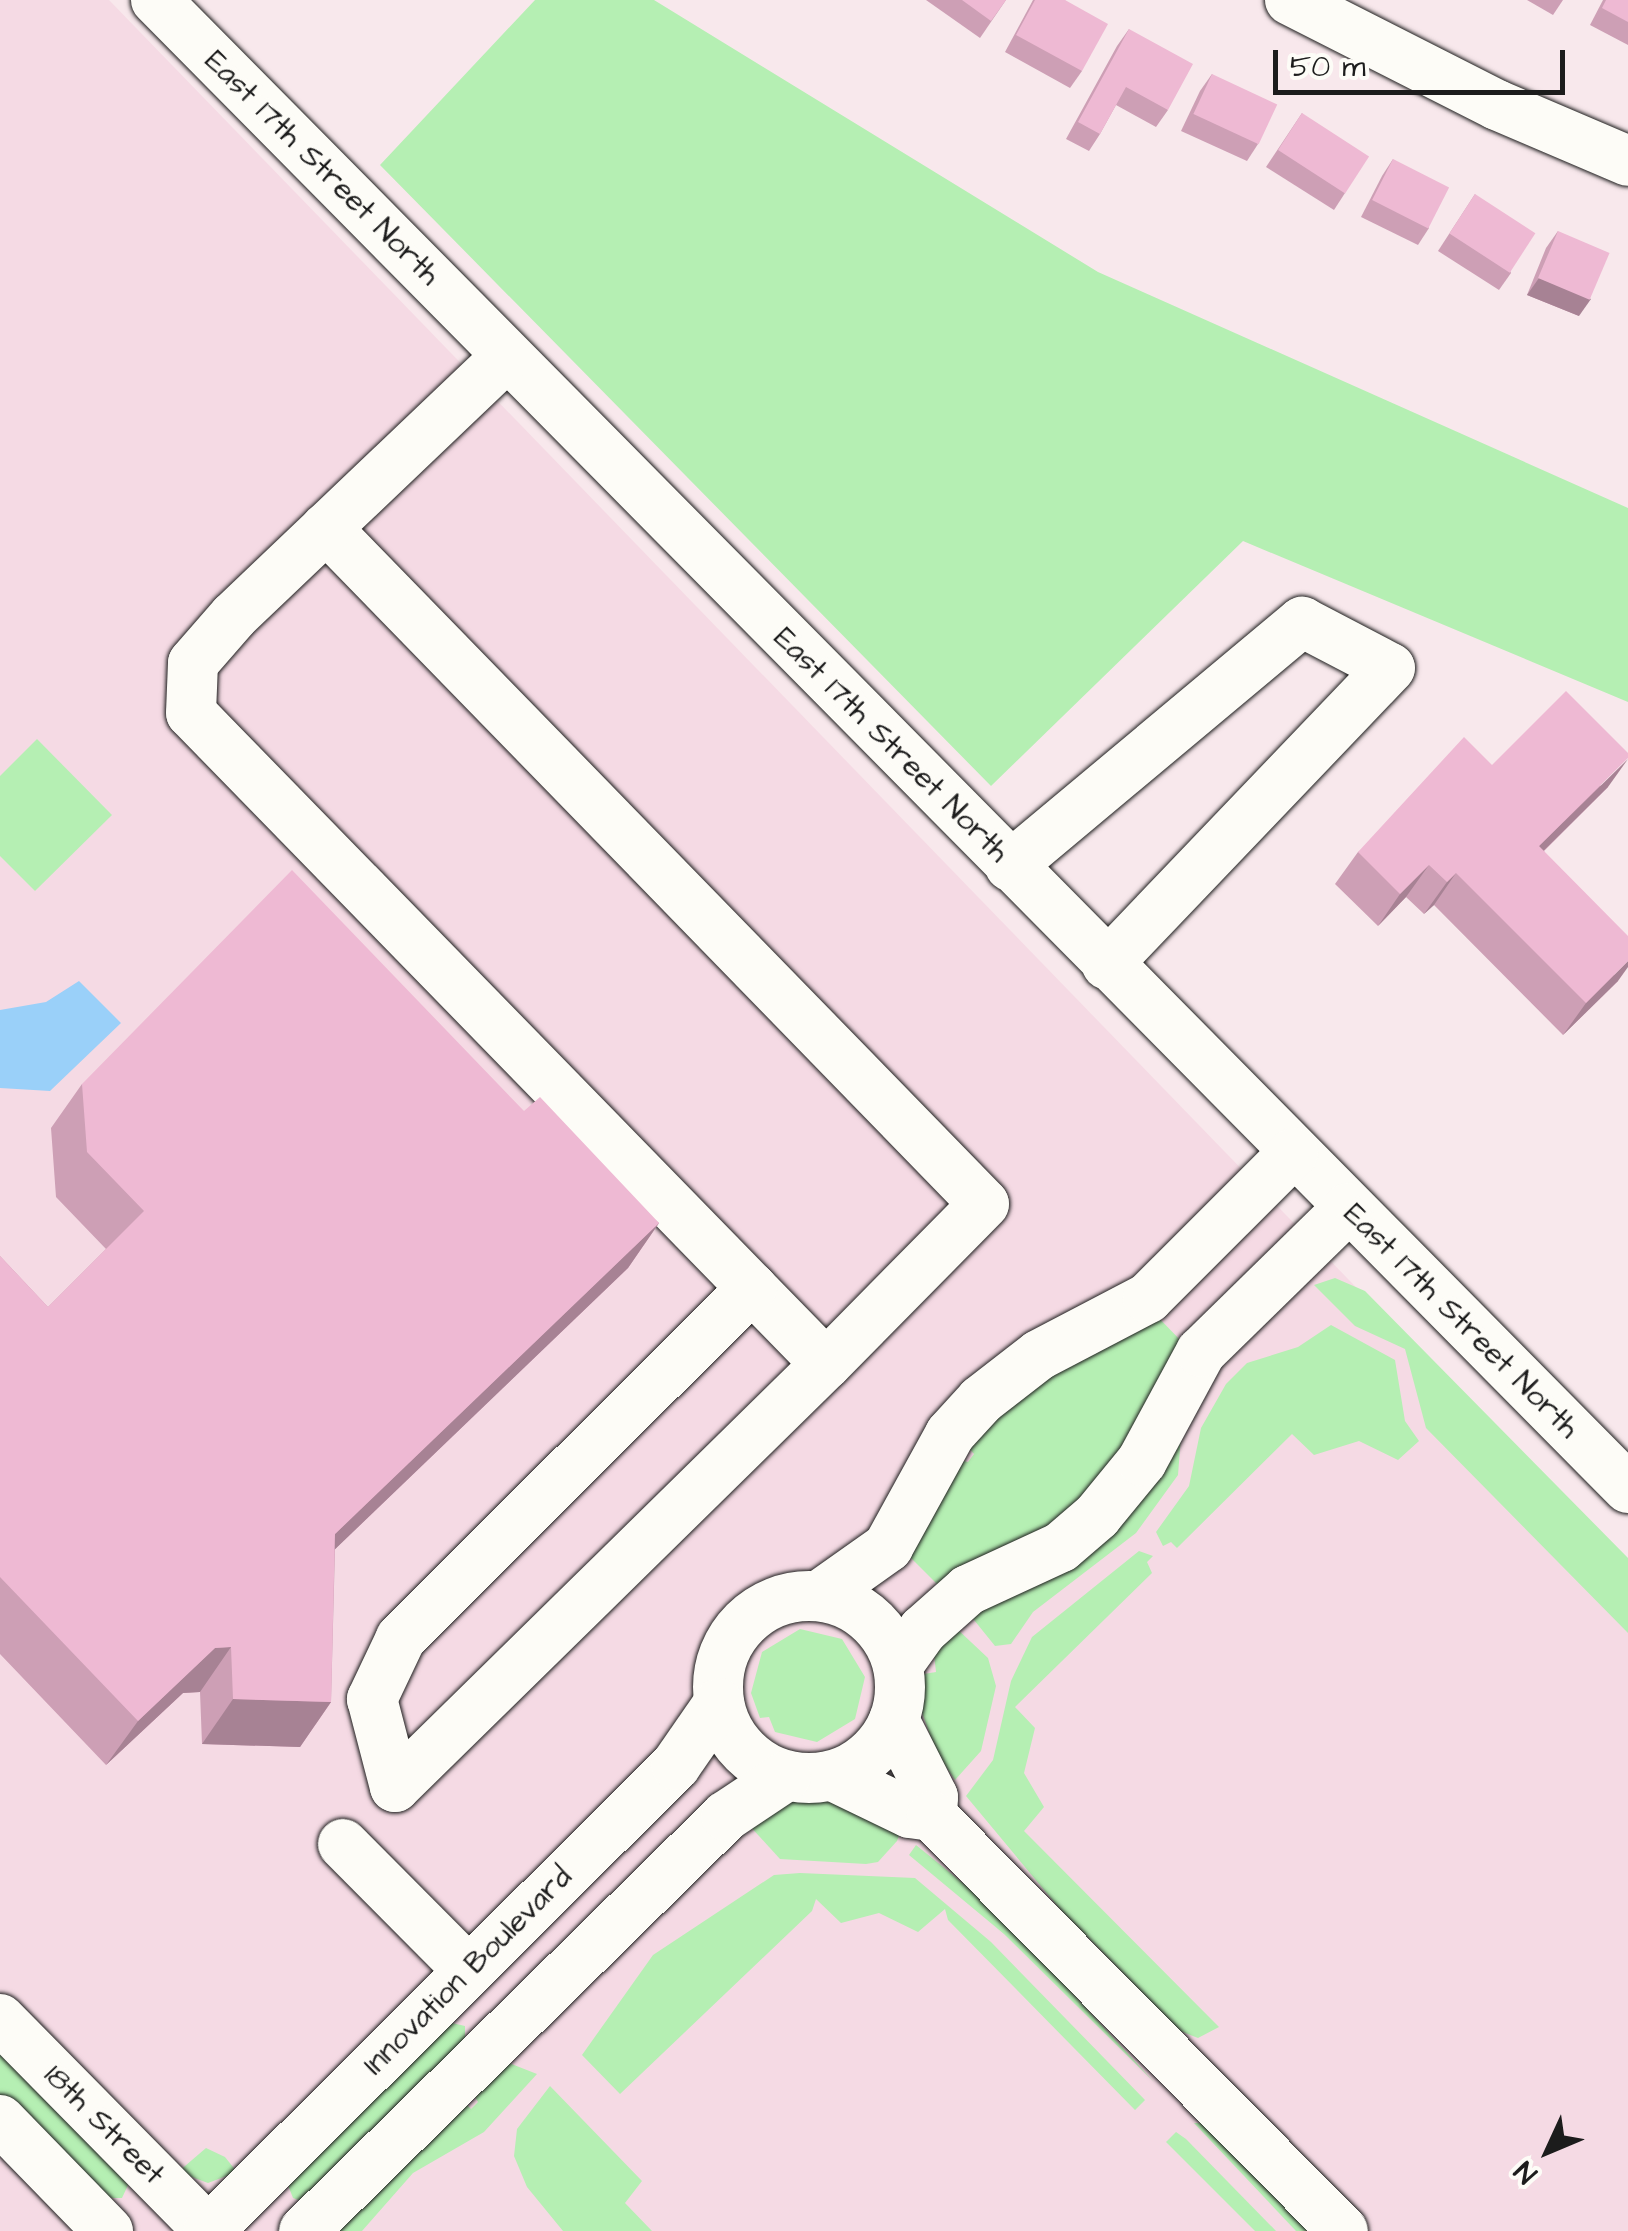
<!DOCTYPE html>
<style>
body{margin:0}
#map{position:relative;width:1628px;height:2231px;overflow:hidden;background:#f8e8ec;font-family:"Architects Daughter",sans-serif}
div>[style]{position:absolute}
.built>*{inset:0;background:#f5dae4}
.green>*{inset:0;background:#b5efb3}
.water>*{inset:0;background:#9ad0f9}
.roads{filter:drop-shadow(0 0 2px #1c1c1c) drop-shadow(0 0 2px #1c1c1c)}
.minor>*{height:50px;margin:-25px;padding:0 25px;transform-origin:25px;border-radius:25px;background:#fdfcf7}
.minor>.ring{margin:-25px;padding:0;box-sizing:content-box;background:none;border:50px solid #fdfcf7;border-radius:50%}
.wall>*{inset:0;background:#cd9fb5}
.shaded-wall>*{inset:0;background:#a78294}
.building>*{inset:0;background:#eeb9d3;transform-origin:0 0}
span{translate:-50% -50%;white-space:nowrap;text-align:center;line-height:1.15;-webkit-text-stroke:9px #fdfcf7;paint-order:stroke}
.street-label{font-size:30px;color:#1c1c1c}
.north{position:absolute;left:1498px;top:2101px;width:100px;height:100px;-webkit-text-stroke:8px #fdfcf7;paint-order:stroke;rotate:226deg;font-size:28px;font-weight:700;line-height:40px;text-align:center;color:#1c1c1c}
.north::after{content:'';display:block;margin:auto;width:35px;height:45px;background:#1c1c1c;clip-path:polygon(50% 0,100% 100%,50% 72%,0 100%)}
.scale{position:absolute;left:1273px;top:50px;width:292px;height:45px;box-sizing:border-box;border:5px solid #1c1c1c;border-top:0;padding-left:12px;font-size:30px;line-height:35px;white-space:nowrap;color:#1c1c1c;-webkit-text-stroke:8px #fdfcf7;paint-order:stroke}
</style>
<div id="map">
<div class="built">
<i style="clip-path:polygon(0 0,109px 0,1628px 1568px,1628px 2231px,0 2231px)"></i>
</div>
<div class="green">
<i style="clip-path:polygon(535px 0,654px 0,1098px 272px,1628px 508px,1628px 702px,1243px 541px,991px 786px,380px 165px)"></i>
<i style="clip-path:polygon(37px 739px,112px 815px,35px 891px,0 856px,0 776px)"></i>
<i style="clip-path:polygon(1335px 1278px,1365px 1291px,1628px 1558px,1628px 1633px,1426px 1428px,1405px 1349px,1355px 1326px,1314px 1285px)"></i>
<i style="clip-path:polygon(1155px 1314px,1184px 1344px,1130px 1437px,1082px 1500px,1032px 1538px,942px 1589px,906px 1553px,960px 1460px,968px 1462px,974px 1454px,968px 1447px,1018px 1395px)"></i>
<i style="clip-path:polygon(1331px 1325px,1395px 1360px,1405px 1421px,1419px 1441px,1398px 1460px,1359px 1441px,1314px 1455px,1292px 1434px,1177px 1548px,1171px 1542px,1163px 1546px,1156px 1532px,1189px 1486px,1201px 1428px,1226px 1384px,1247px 1363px,1298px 1347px)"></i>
<i style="clip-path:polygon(1181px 1436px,1178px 1475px,1136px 1533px,1033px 1612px,1011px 1644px,995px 1646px,970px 1615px)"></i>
<i style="clip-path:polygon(1139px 1551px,1153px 1556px,1147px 1562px,1152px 1573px,1015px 1707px,1035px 1728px,1024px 1773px,1044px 1807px,1024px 1831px,1219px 2027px,1198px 2038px,1180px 2031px,1059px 1908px,966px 1796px,993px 1760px,1011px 1681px,1032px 1637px)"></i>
<i style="clip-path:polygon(955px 1627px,988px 1658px,996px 1686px,981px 1751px,955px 1780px,936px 1752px,920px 1707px,924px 1674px,936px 1672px,934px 1654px)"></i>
<i style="clip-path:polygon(800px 1629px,842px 1639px,865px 1677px,855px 1719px,817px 1742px,775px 1732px,769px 1717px,760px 1718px,751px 1693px,762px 1652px)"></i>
<i style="clip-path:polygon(825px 1796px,900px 1833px,897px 1841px,878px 1862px,866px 1864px,780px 1859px,748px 1824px,784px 1802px)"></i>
<i style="clip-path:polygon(916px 1845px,996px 1910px,1154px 2082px,1004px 1934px,909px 1855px)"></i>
<i style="clip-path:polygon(800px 1873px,915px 1878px,991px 1942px,1145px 2100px,1135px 2110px,948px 1920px,945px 1909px,918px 1932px,879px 1913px,841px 1923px,816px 1899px,812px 1911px,620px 2094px,582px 2055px,653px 1955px,774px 1875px)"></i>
<i style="clip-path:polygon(452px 2023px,465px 2026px,465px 2041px,301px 2201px,293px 2198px,286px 2180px)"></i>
<i style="clip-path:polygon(0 2044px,129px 2183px,122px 2198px,100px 2198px,0 2095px)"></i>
<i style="clip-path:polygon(509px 2063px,537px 2074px,484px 2132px,413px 2173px,362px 2231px,334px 2231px,466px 2104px,471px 2109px,478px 2102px,475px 2097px)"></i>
<i style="clip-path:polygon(550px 2086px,642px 2181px,625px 2203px,652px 2231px,563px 2231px,527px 2187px,514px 2156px,517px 2129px)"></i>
<i style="clip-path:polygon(1194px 2123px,1206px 2123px,1315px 2231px,1296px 2231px)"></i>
<i style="clip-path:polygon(1176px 2132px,1186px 2139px,1276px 2231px,1255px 2231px,1166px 2142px)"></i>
<i style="clip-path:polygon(206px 2148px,225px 2157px,237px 2172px,208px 2183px,178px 2172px)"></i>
</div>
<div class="water">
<i style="clip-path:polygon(79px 981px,121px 1023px,50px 1091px,0 1088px,0 1010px,46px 1002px)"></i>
</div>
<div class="roads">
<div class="minor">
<i style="left:156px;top:0;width:2093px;rotate:45.31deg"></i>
<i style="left:1290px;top:0;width:232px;rotate:26.9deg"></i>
<i style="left:1497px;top:105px;width:142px;rotate:23.1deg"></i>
<i style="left:326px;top:528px;width:943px;rotate:45.77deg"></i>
<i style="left:984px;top:1204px;width:225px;rotate:134.6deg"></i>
<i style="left:826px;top:1364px;width:909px;rotate:-134.29deg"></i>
<i style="left:191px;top:713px;width:50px;rotate:-87.7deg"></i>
<i style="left:193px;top:663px;width:62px;rotate:-48.9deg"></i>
<i style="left:234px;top:616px;width:377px;rotate:-43.6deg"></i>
<i style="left:1010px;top:866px;width:381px;rotate:-39.9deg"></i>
<i style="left:1302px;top:622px;width:99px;rotate:27.6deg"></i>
<i style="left:1390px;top:668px;width:410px;rotate:133.7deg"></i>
<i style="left:752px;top:1288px;width:496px;rotate:135.1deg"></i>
<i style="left:401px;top:1638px;width:68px;rotate:115.4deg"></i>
<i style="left:372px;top:1699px;width:91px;rotate:75.4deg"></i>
<i style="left:395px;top:1787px;width:604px;rotate:-44.46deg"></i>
<i style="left:819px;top:1596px;width:85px;rotate:-35.4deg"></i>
<i style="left:888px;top:1547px;width:129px;rotate:-61.2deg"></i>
<i style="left:950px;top:1434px;width:46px;rotate:-47.6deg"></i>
<i style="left:981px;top:1400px;width:73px;rotate:-37.8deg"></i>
<i style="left:1039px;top:1355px;width:123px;rotate:-27.6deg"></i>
<i style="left:1148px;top:1298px;width:205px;rotate:-45deg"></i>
<i class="ring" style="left:718px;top:1596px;width:132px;height:132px"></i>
<i style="left:898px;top:1665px;width:43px;rotate:-54.5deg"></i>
<i style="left:923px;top:1630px;width:60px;rotate:-41.6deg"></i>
<i style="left:968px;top:1590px;width:102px;rotate:-24.8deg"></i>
<i style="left:1061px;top:1547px;width:48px;rotate:-40.7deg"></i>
<i style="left:1097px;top:1516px;width:71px;rotate:-50.7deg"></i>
<i style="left:1142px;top:1461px;width:124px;rotate:-61.6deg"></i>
<i style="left:1201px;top:1352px;width:206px;rotate:-44.4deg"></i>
<i style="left:894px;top:1720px;width:86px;rotate:63.1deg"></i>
<i style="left:933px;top:1797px;width:19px;rotate:93deg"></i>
<i style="left:833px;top:1776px;width:85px;rotate:25.7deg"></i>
<i style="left:910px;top:1813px;width:22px;rotate:8deg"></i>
<i style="left:932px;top:1816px;width:584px;rotate:45.28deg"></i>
<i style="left:343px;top:1844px;width:177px;rotate:45.2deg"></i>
<i style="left:0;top:2019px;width:298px;rotate:45.4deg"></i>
<i style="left:0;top:2120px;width:155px;rotate:45.8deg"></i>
<i style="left:208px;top:2231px;width:660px;rotate:-44.88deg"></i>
<i style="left:676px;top:1765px;width:75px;rotate:-55.3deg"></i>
<i style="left:304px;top:2231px;width:592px;rotate:-44.52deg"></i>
<i style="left:726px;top:1816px;width:72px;rotate:-33.7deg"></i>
</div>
</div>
<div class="wall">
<i style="clip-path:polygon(926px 0,1006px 0,980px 38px)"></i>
<i style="clip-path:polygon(1033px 0,1065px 0,1082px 71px,1070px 88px,1005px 52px)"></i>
<i style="clip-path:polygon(1527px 0,1563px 0,1553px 15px)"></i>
<i style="clip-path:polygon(1603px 0,1628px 0,1628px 45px,1590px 25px)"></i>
<i style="clip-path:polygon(1129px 29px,1168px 110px,1156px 127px,1116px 105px,1100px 134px,1089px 151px,1066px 139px,1117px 46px)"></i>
<i style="clip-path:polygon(1212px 74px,1258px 144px,1247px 161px,1181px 131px,1200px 91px)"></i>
<i style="clip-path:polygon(1302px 113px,1345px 193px,1334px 210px,1266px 167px)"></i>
<i style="clip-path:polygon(1393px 159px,1429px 228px,1418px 245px,1361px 217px,1382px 176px)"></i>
<i style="clip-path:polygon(1475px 194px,1511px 273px,1499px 290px,1438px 251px)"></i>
<i style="clip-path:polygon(1558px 231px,1579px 316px,1527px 295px,1546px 248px)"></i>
<i style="clip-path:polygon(1492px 765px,1608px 787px,1544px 851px,1618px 981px,1563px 1035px,1434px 905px,1424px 914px,1406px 897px,1378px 926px,1335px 884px,1358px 852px)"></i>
<i style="clip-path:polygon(82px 1084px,524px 1111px,659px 1223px,628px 1268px,335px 1549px,331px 1702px,300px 1747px,202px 1744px,200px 1692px,183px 1693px,106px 1765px,0 1654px,0 1256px,48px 1307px,106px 1249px,56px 1197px,51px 1128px)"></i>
</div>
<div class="shaded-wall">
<i style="clip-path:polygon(1539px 278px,1591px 299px,1579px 316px,1527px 295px)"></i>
<i style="clip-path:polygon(1628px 759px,1608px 787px,1516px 878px,1539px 846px)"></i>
<i style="clip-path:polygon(1429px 865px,1406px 897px,1378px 926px,1400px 894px)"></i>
<i style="clip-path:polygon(1456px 873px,1434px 905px,1424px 914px,1447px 882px)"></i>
<i style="clip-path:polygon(1628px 961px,1628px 967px,1618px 981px,1563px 1035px,1586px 1003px)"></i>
<i style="clip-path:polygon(659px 1223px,628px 1268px,304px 1579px,335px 1534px)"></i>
<i style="clip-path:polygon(231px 1647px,200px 1692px,183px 1693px,106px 1765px,138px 1721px,215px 1648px)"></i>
<i style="clip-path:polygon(233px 1699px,331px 1702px,300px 1747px,202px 1744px)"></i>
</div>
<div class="building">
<i style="clip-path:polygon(962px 0,1006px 0,991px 21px)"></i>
<i style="clip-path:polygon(1035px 0,1065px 0,1108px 24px,1082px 71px,1016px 35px)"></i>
<i style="clip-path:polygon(1606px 0,1628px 0,1628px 22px,1602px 8px)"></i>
<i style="clip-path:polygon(1129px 29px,1193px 64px,1168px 110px,1126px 87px,1100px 134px,1078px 122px)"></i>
<i style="left:1212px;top:74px;width:72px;height:44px;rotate:25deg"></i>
<i style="left:1302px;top:113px;width:80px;height:44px;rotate:33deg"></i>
<i style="left:1393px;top:159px;width:63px;height:46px;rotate:27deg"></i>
<i style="left:1475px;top:194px;width:72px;height:47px;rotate:33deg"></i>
<i style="left:1558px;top:231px;width:56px;height:51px;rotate:23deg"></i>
<i style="clip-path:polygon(1566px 691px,1628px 753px,1628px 758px,1539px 846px,1628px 936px,1628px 961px,1586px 1003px,1456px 873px,1447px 882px,1429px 865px,1400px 894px,1358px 852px,1464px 737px,1492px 765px)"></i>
<i style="clip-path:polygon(292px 870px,524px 1111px,540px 1097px,659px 1223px,335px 1534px,331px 1702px,233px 1699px,231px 1647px,215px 1648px,138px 1721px,0 1577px,0 1256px,48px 1307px,144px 1211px,87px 1152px,82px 1084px)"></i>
</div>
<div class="street-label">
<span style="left:322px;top:168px;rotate:45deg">East 17th Street North</span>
<span style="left:891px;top:745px;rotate:45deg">East 17th Street North</span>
<span style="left:1461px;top:1321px;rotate:45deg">East 17th Street North</span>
<span style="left:468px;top:1971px;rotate:-45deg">Innovation Boulevard</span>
<span style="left:104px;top:2125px;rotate:45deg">18th Street</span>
</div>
<div class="north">N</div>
<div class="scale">50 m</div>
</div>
